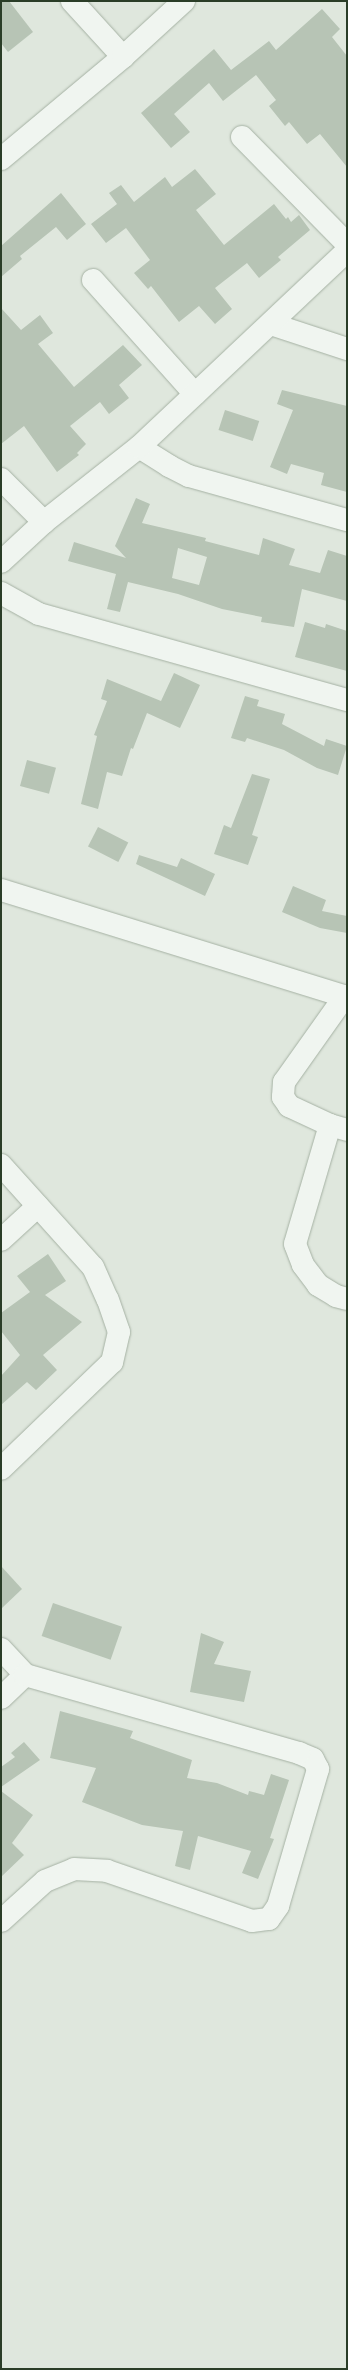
<!DOCTYPE html>
<style>
body{margin:0}
#map{position:relative;width:348px;height:2370px;overflow:hidden;background:#dfe7dd;font-family:Jost,sans-serif}
div>[style]{position:absolute}
.building>*{inset:0;background:#b7c4b5;transform-origin:0 0}
.roads{filter:drop-shadow(0 0 1px #a5b1a3) drop-shadow(0 0 1px #a5b1a3)}
.minor>*{height:22px;margin:-11px;padding:0 11px;transform-origin:11px;border-radius:11px;background:#f0f5f0}
span{translate:-50% -50%;white-space:nowrap;text-align:center;line-height:1.15;-webkit-text-stroke:3.5px #eef5ed;paint-order:stroke}
.frame{position:absolute;inset:0;border:2px solid #2a3d27;pointer-events:none}
</style>
<div id="map">
<div class="building">
<i style="clip-path:polygon(1px 1px,9px 1px,33px 32px,8px 52px,1px 43px)"></i>
<i style="clip-path:polygon(322px 9px,340px 29px,332px 37px,347px 56px,347px 167px,320px 134px,307px 144px,289px 122px,285px 126px,269px 106px,276px 100px,256px 75px,223px 101px,209px 83px,174px 114px,190px 132px,171px 148px,141px 113px,214px 49px,231px 70px,269px 41px,276px 50px)"></i>
<i style="clip-path:polygon(195px 169px,216px 194px,196px 210px,224px 245px,274px 204px,286px 219px,288px 217px,291px 222px,299px 215px,310px 230px,278px 257px,281px 260px,259px 278px,247px 263px,215px 288px,232px 309px,215px 324px,199px 306px,179px 322px,151px 286px,148px 289px,134px 273px,150px 260px,126px 228px,106px 243px,91px 224px,117px 204px,109px 193px,121px 185px,134px 202px,165px 177px,172px 187px)"></i>
<i style="clip-path:polygon(61px 193px,86px 224px,67px 240px,56px 227px,20px 256px,22px 259px,1px 277px,1px 246px)"></i>
<i style="clip-path:polygon(1px 308px,21px 330px,40px 315px,53px 333px,38px 344px,74px 387px,123px 345px,142px 365px,119px 385px,129px 398px,109px 414px,100px 402px,70px 426px,86px 444px,77px 453px,79px 455px,57px 472px,24px 426px,1px 444px)"></i>
<i style="clip-path:polygon(282px 390px,347px 406px,347px 492px,321px 485px,324px 473px,291px 464px,287px 474px,270px 467px,293px 410px,277px 404px)"></i>
<i style="left:225px;top:410px;width:36px;height:21px;rotate:18deg"></i>
<i style="clip-path:polygon(evenodd,136px 498px,150px 504px,142px 523px,206px 538px,205px 541px,259px 555px,263px 538px,295px 549px,289px 565px,320px 573px,328px 550px,347px 556px,347px 601px,302px 589px,294px 627px,261px 622px,262px 617px,222px 609px,178px 594px,128px 582px,120px 612px,107px 609px,116px 574px,68px 561px,74px 542px,126px 558px,115px 546px,136px 498px,178px 548px,207px 557px,199px 585px,172px 578px,178px 548px)"></i>
<i style="clip-path:polygon(305px 622px,325px 628px,326px 624px,347px 631px,347px 671px,295px 657px)"></i>
<i style="clip-path:polygon(174px 673px,200px 685px,180px 728px,147px 713px,133px 749px,131px 748px,122px 776px,107px 772px,98px 809px,81px 804px,97px 736px,94px 735px,107px 701px,101px 699px,107px 679px,161px 701px)"></i>
<i style="clip-path:polygon(245px 696px,259px 700px,257px 706px,285px 714px,282px 724px,324px 746px,326px 739px,347px 746px,338px 775px,317px 768px,284px 750px,247px 738px,245px 742px,231px 738px)"></i>
<i style="left:27px;top:760px;width:30px;height:27px;rotate:15deg"></i>
<i style="clip-path:polygon(252px 774px,270px 779px,252px 835px,258px 837px,248px 865px,214px 854px,224px 825px,231px 828px)"></i>
<i style="left:98px;top:827px;width:34px;height:22px;rotate:27deg"></i>
<i style="clip-path:polygon(139px 855px,177px 867px,181px 858px,215px 874px,205px 896px,136px 864px)"></i>
<i style="clip-path:polygon(293px 886px,326px 900px,322px 911px,347px 916px,347px 933px,320px 928px,282px 912px)"></i>
<i style="clip-path:polygon(48px 1254px,66px 1281px,45px 1295px,82px 1322px,43px 1355px,57px 1370px,36px 1390px,27px 1382px,1px 1405px,1px 1376px,20px 1355px,1px 1331px,1px 1313px,30px 1292px,17px 1276px)"></i>
<i style="clip-path:polygon(1px 1566px,22px 1589px,1px 1609px)"></i>
<i style="left:53px;top:1603px;width:73px;height:35px;rotate:19deg"></i>
<i style="clip-path:polygon(201px 1633px,224px 1642px,214px 1664px,251px 1671px,244px 1702px,190px 1692px)"></i>
<i style="clip-path:polygon(60px 1711px,133px 1731px,130px 1738px,192px 1760px,187px 1778px,217px 1783px,248px 1795px,249px 1791px,264px 1795px,271px 1774px,289px 1780px,270px 1838px,274px 1839px,258px 1879px,242px 1873px,251px 1851px,198px 1836px,190px 1870px,175px 1866px,183px 1831px,142px 1825px,82px 1802px,96px 1768px,50px 1758px)"></i>
<i style="clip-path:polygon(24px 1742px,40px 1760px,1px 1787px,1px 1767px,15px 1757px,11px 1753px)"></i>
<i style="clip-path:polygon(1px 1791px,33px 1815px,12px 1843px,24px 1855px,1px 1877px)"></i>
</div>
<div class="roads">
<div class="minor">
<i style="left:72px;top:1px;width:76px;rotate:47.7deg"></i>
<i style="left:242px;top:137px;width:150px;rotate:45.5deg"></i>
<i style="left:1px;top:159px;width:159px;rotate:-39.9deg"></i>
<i style="left:123px;top:57px;width:83px;rotate:-42.6deg"></i>
<i style="left:93px;top:280px;width:153px;rotate:48.2deg"></i>
<i style="left:271px;top:324px;width:80px;rotate:18.2deg"></i>
<i style="left:139px;top:447px;width:36px;rotate:32deg"></i>
<i style="left:169px;top:466px;width:22px;rotate:27deg"></i>
<i style="left:189px;top:476px;width:164px;rotate:15.6deg"></i>
<i style="left:1px;top:479px;width:61px;rotate:45deg"></i>
<i style="left:1px;top:562px;width:59px;rotate:-42.9deg"></i>
<i style="left:44px;top:522px;width:121px;rotate:-38.3deg"></i>
<i style="left:139px;top:447px;width:286px;rotate:-43.3deg"></i>
<i style="left:1px;top:593px;width:43px;rotate:28.9deg"></i>
<i style="left:39px;top:614px;width:320px;rotate:15.6deg"></i>
<i style="left:1px;top:890px;width:362px;rotate:17.2deg"></i>
<i style="left:345px;top:996px;width:105px;rotate:125.3deg"></i>
<i style="left:284px;top:1082px;width:15px;rotate:94deg"></i>
<i style="left:283px;top:1097px;width:11px;rotate:56deg"></i>
<i style="left:289px;top:1106px;width:45px;rotate:24.9deg"></i>
<i style="left:330px;top:1125px;width:18px;rotate:16deg"></i>
<i style="left:330px;top:1125px;width:124px;rotate:106.4deg"></i>
<i style="left:295px;top:1244px;width:22px;rotate:69deg"></i>
<i style="left:303px;top:1265px;width:25px;rotate:53deg"></i>
<i style="left:318px;top:1285px;width:21px;rotate:31deg"></i>
<i style="left:336px;top:1296px;width:11px;rotate:15deg"></i>
<i style="left:1px;top:1165px;width:137px;rotate:48deg"></i>
<i style="left:93px;top:1267px;width:36px;rotate:66deg"></i>
<i style="left:108px;top:1300px;width:34px;rotate:71deg"></i>
<i style="left:119px;top:1332px;width:31px;rotate:103deg"></i>
<i style="left:112px;top:1362px;width:154px;rotate:136.1deg"></i>
<i style="left:1px;top:1240px;width:50px;rotate:-42.6deg"></i>
<i style="left:1px;top:1649px;width:35px;rotate:47deg"></i>
<i style="left:25px;top:1675px;width:33px;rotate:136deg"></i>
<i style="left:1px;top:1921px;width:59px;rotate:-42.3deg"></i>
<i style="left:45px;top:1881px;width:31px;rotate:-22deg"></i>
<i style="left:74px;top:1869px;width:33px;rotate:3deg"></i>
<i style="left:107px;top:1871px;width:153px;rotate:19deg"></i>
<i style="left:252px;top:1921px;width:17px;rotate:-7deg"></i>
<i style="left:269px;top:1919px;width:16px;rotate:-55deg"></i>
<i style="left:278px;top:1906px;width:143px;rotate:-73.7deg"></i>
<i style="left:318px;top:1769px;width:11px;rotate:-117deg"></i>
<i style="left:313px;top:1759px;width:15px;rotate:-157deg"></i>
<i style="left:299px;top:1753px;width:285px;rotate:-164.1deg"></i>
</div>
</div>
<div class="frame"></div>
</div>
